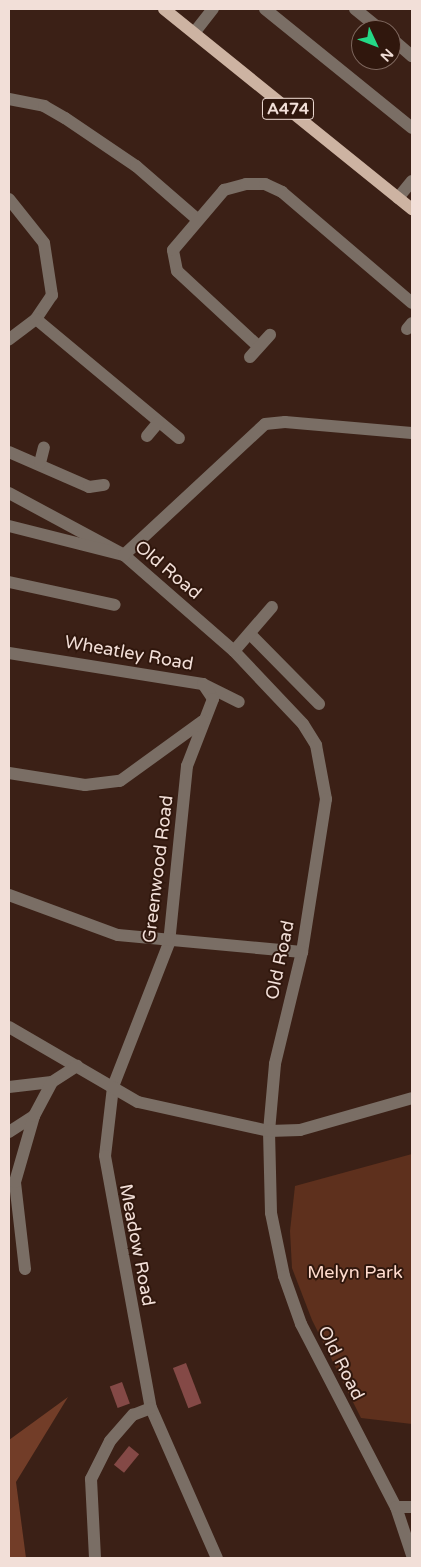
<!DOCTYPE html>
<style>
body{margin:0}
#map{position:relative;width:421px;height:1567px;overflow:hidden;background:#3b2016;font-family:"Varela Round",sans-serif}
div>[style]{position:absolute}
.green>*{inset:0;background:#5e301d}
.forest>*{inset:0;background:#723d28}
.building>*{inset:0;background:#844946;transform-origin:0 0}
.minor>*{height:12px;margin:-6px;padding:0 6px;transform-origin:6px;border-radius:6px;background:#7a6e65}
.major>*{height:12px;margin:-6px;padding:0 6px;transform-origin:6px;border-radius:6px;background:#cdb3a2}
span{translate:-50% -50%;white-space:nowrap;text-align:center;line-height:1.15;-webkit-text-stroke:4px #30170d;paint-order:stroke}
.shield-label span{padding:1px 4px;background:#30170d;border:1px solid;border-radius:4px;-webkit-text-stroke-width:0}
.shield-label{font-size:16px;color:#f2dfd8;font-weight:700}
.street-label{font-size:18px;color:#f2dfd8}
.park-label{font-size:18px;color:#ffdbce}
.frame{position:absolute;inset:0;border:10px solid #f2dfd8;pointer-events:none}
.north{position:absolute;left:351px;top:20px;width:50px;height:50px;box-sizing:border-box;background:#30170d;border:1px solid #7e675e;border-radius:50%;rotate:133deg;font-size:14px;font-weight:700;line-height:20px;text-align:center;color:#f2dfd8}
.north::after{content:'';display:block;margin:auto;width:18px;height:22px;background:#24d886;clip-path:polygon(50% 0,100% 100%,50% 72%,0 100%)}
</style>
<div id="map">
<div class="green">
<i style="clip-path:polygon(412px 1154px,412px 1424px,361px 1418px,312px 1320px,292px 1268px,290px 1231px,295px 1186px)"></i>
</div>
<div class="forest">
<i style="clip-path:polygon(68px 1397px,16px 1482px,26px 1558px,9px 1558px,9px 1440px)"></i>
</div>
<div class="building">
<i style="left:186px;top:1363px;width:43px;height:14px;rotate:69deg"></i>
<i style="left:122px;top:1382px;width:23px;height:13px;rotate:70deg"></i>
<i style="left:129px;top:1446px;width:13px;height:24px;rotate:39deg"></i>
</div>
<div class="minor">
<i style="left:265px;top:9px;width:189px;rotate:39deg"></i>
<i style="left:355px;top:9px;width:33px;rotate:39deg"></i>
<i style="left:194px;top:33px;width:31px;rotate:-52deg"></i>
<i style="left:391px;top:38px;width:28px;rotate:41deg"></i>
<i style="left:9px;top:99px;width:36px;rotate:11deg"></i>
<i style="left:44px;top:106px;width:24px;rotate:30deg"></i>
<i style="left:65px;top:118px;width:86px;rotate:34.1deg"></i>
<i style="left:136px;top:166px;width:81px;rotate:41deg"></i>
<i style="left:398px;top:198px;width:22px;rotate:-51deg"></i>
<i style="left:9px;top:199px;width:56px;rotate:51.5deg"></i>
<i style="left:44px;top:243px;width:53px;rotate:81.3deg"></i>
<i style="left:52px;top:295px;width:29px;rotate:124deg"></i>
<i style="left:36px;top:319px;width:34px;rotate:143deg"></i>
<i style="left:36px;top:319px;width:186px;rotate:39.8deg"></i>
<i style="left:407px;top:329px;width:8px;rotate:-50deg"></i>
<i style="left:258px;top:346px;width:110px;rotate:-137.2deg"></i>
<i style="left:177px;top:271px;width:21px;rotate:-101deg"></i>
<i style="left:173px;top:250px;width:79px;rotate:-49.6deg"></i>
<i style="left:224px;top:190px;width:23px;rotate:-15deg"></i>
<i style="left:246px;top:184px;width:19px"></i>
<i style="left:265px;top:184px;width:19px;rotate:25deg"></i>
<i style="left:282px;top:192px;width:171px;rotate:40.5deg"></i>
<i style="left:250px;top:357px;width:30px;rotate:-48deg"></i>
<i style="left:147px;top:436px;width:17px;rotate:-50deg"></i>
<i style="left:9px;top:452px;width:87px;rotate:23.6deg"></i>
<i style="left:89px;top:487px;width:15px;rotate:-8deg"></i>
<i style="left:40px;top:463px;width:16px;rotate:-76deg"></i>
<i style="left:9px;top:493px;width:131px;rotate:28.3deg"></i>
<i style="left:124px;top:555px;width:146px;rotate:41.1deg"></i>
<i style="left:234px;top:651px;width:100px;rotate:46.6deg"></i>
<i style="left:303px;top:724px;width:25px;rotate:58deg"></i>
<i style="left:316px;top:745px;width:55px;rotate:79.5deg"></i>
<i style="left:326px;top:799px;width:155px;rotate:98.9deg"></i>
<i style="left:302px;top:952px;width:115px;rotate:103.6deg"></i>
<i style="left:275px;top:1064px;width:67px;rotate:95.1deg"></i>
<i style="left:269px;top:1131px;width:82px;rotate:88.6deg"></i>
<i style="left:271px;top:1213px;width:64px;rotate:78.3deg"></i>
<i style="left:284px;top:1276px;width:51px;rotate:70.5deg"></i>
<i style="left:301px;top:1324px;width:206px;rotate:62.6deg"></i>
<i style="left:396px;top:1507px;width:51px;rotate:71.6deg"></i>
<i style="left:9px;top:526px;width:119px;rotate:14.2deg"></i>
<i style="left:124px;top:555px;width:192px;rotate:-42.9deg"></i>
<i style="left:265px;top:424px;width:20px;rotate:-6deg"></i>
<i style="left:285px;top:422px;width:127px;rotate:5deg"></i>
<i style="left:9px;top:582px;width:108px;rotate:12.2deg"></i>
<i style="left:251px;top:635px;width:97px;rotate:45.4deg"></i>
<i style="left:234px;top:651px;width:58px;rotate:-49.2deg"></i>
<i style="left:9px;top:653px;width:196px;rotate:9.1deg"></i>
<i style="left:203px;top:684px;width:40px;rotate:26.6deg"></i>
<i style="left:203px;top:684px;width:18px;rotate:56deg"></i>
<i style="left:213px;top:699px;width:72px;rotate:111.2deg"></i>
<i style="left:187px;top:766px;width:178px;rotate:95.8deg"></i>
<i style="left:169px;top:943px;width:155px;rotate:111.3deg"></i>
<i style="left:113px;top:1087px;width:69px;rotate:96.6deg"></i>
<i style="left:105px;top:1156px;width:256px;rotate:79.7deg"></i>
<i style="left:151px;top:1408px;width:164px;rotate:66.3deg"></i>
<i style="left:9px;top:773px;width:77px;rotate:9deg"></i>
<i style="left:85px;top:785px;width:35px;rotate:-7deg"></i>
<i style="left:120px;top:781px;width:102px;rotate:-35.9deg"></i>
<i style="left:9px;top:895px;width:116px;rotate:20.2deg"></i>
<i style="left:118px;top:935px;width:185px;rotate:5.3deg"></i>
<i style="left:9px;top:1027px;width:149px;rotate:30.2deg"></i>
<i style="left:138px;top:1102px;width:134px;rotate:12.5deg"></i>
<i style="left:269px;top:1131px;width:31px;rotate:-2deg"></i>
<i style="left:300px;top:1130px;width:116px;rotate:-15.9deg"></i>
<i style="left:9px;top:1087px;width:43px;rotate:-6.6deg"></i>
<i style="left:52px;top:1082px;width:30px;rotate:-33deg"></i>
<i style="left:9px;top:1132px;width:30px;rotate:-33deg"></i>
<i style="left:25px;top:1269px;width:88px;rotate:-96.6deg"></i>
<i style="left:15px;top:1182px;width:69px;rotate:-73.9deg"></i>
<i style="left:34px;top:1116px;width:38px;rotate:-62deg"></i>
<i style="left:396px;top:1507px;width:16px"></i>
<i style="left:95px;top:1558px;width:79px;rotate:-92.9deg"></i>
<i style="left:91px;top:1479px;width:42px;rotate:-63.4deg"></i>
<i style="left:110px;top:1441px;width:35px;rotate:-49deg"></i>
<i style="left:133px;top:1415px;width:19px;rotate:-21deg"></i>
</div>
<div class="major">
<i style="left:164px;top:9px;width:319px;rotate:38.9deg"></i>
</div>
<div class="shield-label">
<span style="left:288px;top:109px">A474</span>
</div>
<div class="street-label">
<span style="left:168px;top:570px;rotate:40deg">Old Road</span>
<span style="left:129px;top:653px;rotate:10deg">Wheatley Road</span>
<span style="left:158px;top:869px;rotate:-83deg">Greenwood Road</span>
<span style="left:280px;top:960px;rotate:-78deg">Old Road</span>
<span style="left:137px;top:1245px;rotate:79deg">Meadow Road</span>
<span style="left:341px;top:1363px;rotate:63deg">Old Road</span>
</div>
<div class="park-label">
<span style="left:355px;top:1272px">Melyn Park</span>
</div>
<div class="frame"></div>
<div class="north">N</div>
</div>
